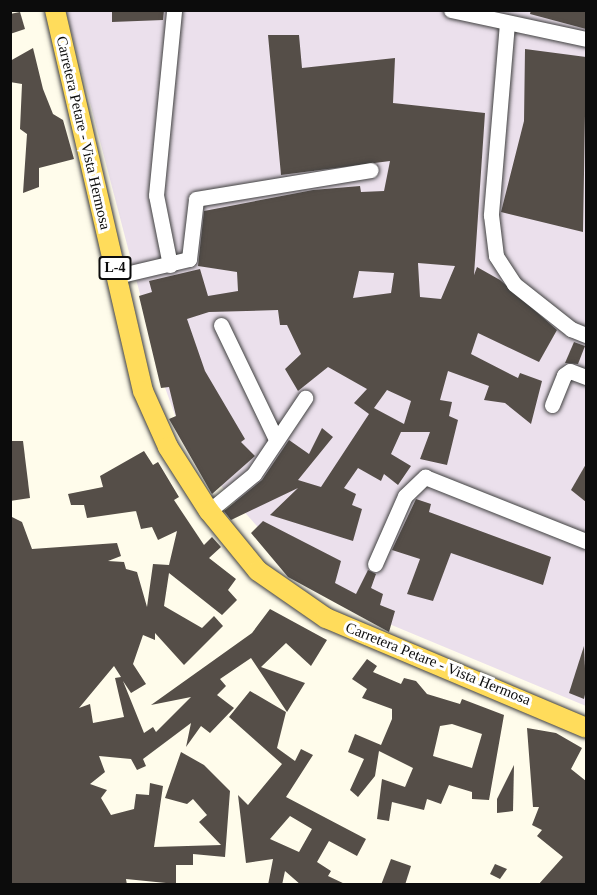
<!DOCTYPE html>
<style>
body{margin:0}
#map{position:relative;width:597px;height:895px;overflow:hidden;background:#fffceb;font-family:"Times New Roman",serif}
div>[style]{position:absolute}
.industrial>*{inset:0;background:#ebe0ec}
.building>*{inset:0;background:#554e48}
.roads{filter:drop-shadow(0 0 2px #3f3f3f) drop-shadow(0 0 2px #3f3f3f)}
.minor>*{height:15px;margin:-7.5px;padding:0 7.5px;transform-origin:7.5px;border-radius:7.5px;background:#fff}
.major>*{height:20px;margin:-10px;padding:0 10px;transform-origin:10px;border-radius:10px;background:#ffdc5b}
span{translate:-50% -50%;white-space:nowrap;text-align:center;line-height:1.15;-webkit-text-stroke:6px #fff;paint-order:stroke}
.shield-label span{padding:2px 4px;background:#fff;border:2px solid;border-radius:4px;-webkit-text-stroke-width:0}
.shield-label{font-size:14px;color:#0c0c0c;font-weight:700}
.street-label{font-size:15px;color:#0c0c0c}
.frame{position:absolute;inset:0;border:12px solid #0c0c0c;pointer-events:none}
</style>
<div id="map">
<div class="industrial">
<i style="clip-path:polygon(66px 11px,586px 11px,586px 706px,382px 621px,297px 571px,199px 461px,180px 429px,163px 382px)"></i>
</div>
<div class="building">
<i style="clip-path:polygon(112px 10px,164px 10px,163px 20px,112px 22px)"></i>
<i style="clip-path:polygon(531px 10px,586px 10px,586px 29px,530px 14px)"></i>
<i style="clip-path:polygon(20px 12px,25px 29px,10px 34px,10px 14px)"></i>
<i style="clip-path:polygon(evenodd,268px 35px,299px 35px,302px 68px,395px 58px,393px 103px,485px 113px,474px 275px,477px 267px,500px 280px,557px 330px,539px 362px,478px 333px,471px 354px,518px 378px,520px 373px,542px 381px,531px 424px,505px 403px,484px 400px,489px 386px,448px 371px,440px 400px,452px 402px,449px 416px,458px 420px,447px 465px,420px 459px,430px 432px,401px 432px,391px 454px,411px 466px,398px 485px,384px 474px,381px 481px,358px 468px,344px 488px,356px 494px,352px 505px,362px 509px,353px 541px,270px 515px,298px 488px,231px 520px,224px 511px,262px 480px,289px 440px,309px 454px,322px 428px,333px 437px,298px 480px,321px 487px,369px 414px,354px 403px,367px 389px,328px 367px,298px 391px,285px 369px,301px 354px,287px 325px,280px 325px,278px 310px,209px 312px,187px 319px,205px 371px,245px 439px,241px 442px,255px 456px,212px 494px,169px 419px,176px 416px,169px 387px,161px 388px,139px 296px,152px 292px,149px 281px,200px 269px,208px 296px,238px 291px,237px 272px,198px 266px,204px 211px,313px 190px,360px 186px,361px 192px,384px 191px,390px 161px,281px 175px,268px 35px,418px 263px,455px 266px,441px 299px,420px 297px,418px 263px,268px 35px,359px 271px,394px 273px,391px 293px,353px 298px,359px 271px,268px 35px,387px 390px,411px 401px,404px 424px,374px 408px,387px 390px)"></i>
<i style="clip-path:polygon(33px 48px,43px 89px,53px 114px,63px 120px,74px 159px,39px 168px,39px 187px,23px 193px,27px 134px,20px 129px,22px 84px,10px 82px,10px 61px)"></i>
<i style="clip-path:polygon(525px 49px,586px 57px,583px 232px,501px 212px,524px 121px)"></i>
<i style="clip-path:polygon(574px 342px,585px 346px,578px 364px,565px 363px)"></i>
<i style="clip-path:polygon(10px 441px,23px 441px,30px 498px,10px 501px)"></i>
<i style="clip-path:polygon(evenodd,144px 451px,153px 465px,158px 462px,179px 497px,174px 500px,204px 545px,212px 537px,221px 547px,209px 558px,236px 579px,228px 590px,237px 600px,222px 615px,169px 573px,164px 606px,202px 628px,214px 616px,223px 626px,184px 665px,155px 633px,155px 640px,143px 635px,133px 664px,146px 684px,131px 693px,123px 681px,144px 733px,153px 727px,156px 732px,191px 697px,151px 705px,252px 633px,270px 609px,327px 640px,311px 666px,286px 643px,261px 667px,305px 683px,287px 712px,251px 658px,220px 679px,226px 686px,217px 695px,234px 708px,210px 733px,201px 726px,186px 747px,191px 723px,143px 759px,146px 766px,137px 770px,131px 759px,99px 756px,105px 772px,90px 784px,107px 790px,101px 798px,111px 815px,134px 809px,136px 794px,149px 795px,150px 783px,163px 786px,154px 847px,221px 845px,199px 822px,207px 815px,193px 799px,187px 804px,165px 798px,181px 752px,204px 765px,230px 791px,225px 857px,193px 854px,193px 865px,176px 865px,176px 884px,126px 879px,127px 885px,10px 885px,10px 516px,22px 522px,32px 549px,117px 543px,121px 556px,108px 561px,124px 562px,126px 569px,137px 572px,147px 607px,153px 564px,169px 565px,177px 531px,158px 540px,152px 527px,141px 529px,136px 511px,87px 518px,84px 505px,71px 505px,68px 494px,103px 487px,100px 476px,144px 451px,114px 666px,121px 677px,115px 678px,124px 717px,93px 723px,90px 704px,79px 708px,114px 666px)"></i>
<i style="clip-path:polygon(586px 464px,586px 502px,571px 490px)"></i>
<i style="clip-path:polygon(416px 499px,431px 504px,429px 512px,551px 557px,543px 585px,451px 553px,433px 601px,407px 594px,420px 559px,392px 550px)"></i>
<i style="clip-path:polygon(263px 521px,341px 561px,335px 583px,356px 594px,368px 570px,376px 574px,371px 588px,383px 594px,380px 605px,395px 611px,389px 632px,288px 577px,251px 533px)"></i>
<i style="clip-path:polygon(584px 646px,586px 690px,584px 699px,569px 693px)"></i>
<i style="clip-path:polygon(evenodd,367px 659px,377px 666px,373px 672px,401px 684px,404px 678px,416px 681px,427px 694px,460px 704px,462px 699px,504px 715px,489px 800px,472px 799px,472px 792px,449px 785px,441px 804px,427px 799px,424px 810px,392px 802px,389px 821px,377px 819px,382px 779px,405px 787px,413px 768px,379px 751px,375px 776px,358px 797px,350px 790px,364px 759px,348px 752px,355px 734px,381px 745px,392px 719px,392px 709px,362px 698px,367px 689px,352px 679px,367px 659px,452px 724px,482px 734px,472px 768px,433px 756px,440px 726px,452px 724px)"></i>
<i style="clip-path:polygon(evenodd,250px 691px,286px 712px,277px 748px,295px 761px,301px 749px,313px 755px,286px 797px,366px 839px,357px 856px,329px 841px,317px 862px,331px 871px,328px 876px,347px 885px,301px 885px,285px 871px,282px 885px,268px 885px,273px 859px,246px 863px,238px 795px,248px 805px,282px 764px,229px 717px,250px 691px,290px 816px,312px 829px,299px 852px,270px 839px,290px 816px)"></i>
<i style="clip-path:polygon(527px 728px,556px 733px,582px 748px,571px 769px,586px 781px,586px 885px,538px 885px,563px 857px,537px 836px,542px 830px,532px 825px,539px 807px,533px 807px)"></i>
<i style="clip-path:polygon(514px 765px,513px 811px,497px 813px,497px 799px)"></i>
<i style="clip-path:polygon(391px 859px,411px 866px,405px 885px,381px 885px)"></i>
<i style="clip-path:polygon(495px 864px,507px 869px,500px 879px,490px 874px)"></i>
</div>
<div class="roads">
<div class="minor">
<i style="left:451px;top:10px;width:138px;rotate:12.1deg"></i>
<i style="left:507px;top:23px;width:193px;rotate:94.8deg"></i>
<i style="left:491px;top:215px;width:41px;rotate:83deg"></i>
<i style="left:496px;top:256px;width:33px;rotate:57deg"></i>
<i style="left:514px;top:284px;width:73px;rotate:38.3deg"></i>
<i style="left:571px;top:329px;width:16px;rotate:22deg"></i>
<i style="left:170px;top:265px;width:71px;rotate:-101.3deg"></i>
<i style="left:156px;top:195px;width:186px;rotate:-84.4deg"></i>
<i style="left:117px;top:276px;width:74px;rotate:-13.3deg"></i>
<i style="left:189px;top:259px;width:60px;rotate:-83.3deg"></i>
<i style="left:196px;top:199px;width:177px;rotate:-9.4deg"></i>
<i style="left:221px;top:325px;width:124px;rotate:64.3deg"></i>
<i style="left:552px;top:405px;width:32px;rotate:-68deg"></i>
<i style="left:564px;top:375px;width:7px;rotate:-34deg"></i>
<i style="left:570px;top:371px;width:17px;rotate:21deg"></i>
<i style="left:209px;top:511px;width:58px;rotate:-39.4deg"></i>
<i style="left:254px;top:474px;width:92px;rotate:-56.1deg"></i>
<i style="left:375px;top:564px;width:74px;rotate:-66.2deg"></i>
<i style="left:405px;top:496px;width:28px;rotate:-44deg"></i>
<i style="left:425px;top:477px;width:173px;rotate:21.7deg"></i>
</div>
<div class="major">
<i style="left:55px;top:10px;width:391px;rotate:77deg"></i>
<i style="left:143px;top:391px;width:61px;rotate:65.9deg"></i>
<i style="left:168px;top:447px;width:76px;rotate:57.4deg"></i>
<i style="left:209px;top:511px;width:77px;rotate:50.8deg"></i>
<i style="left:258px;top:571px;width:83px;rotate:34.7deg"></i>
<i style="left:326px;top:618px;width:282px;rotate:22.9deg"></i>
</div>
</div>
<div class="shield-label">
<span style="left:115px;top:268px">L-4</span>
</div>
<div class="street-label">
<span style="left:83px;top:133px;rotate:77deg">Carretera Petare - Vista Hermosa</span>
<span style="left:438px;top:664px;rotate:22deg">Carretera Petare - Vista Hermosa</span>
</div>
<div class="frame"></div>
</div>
